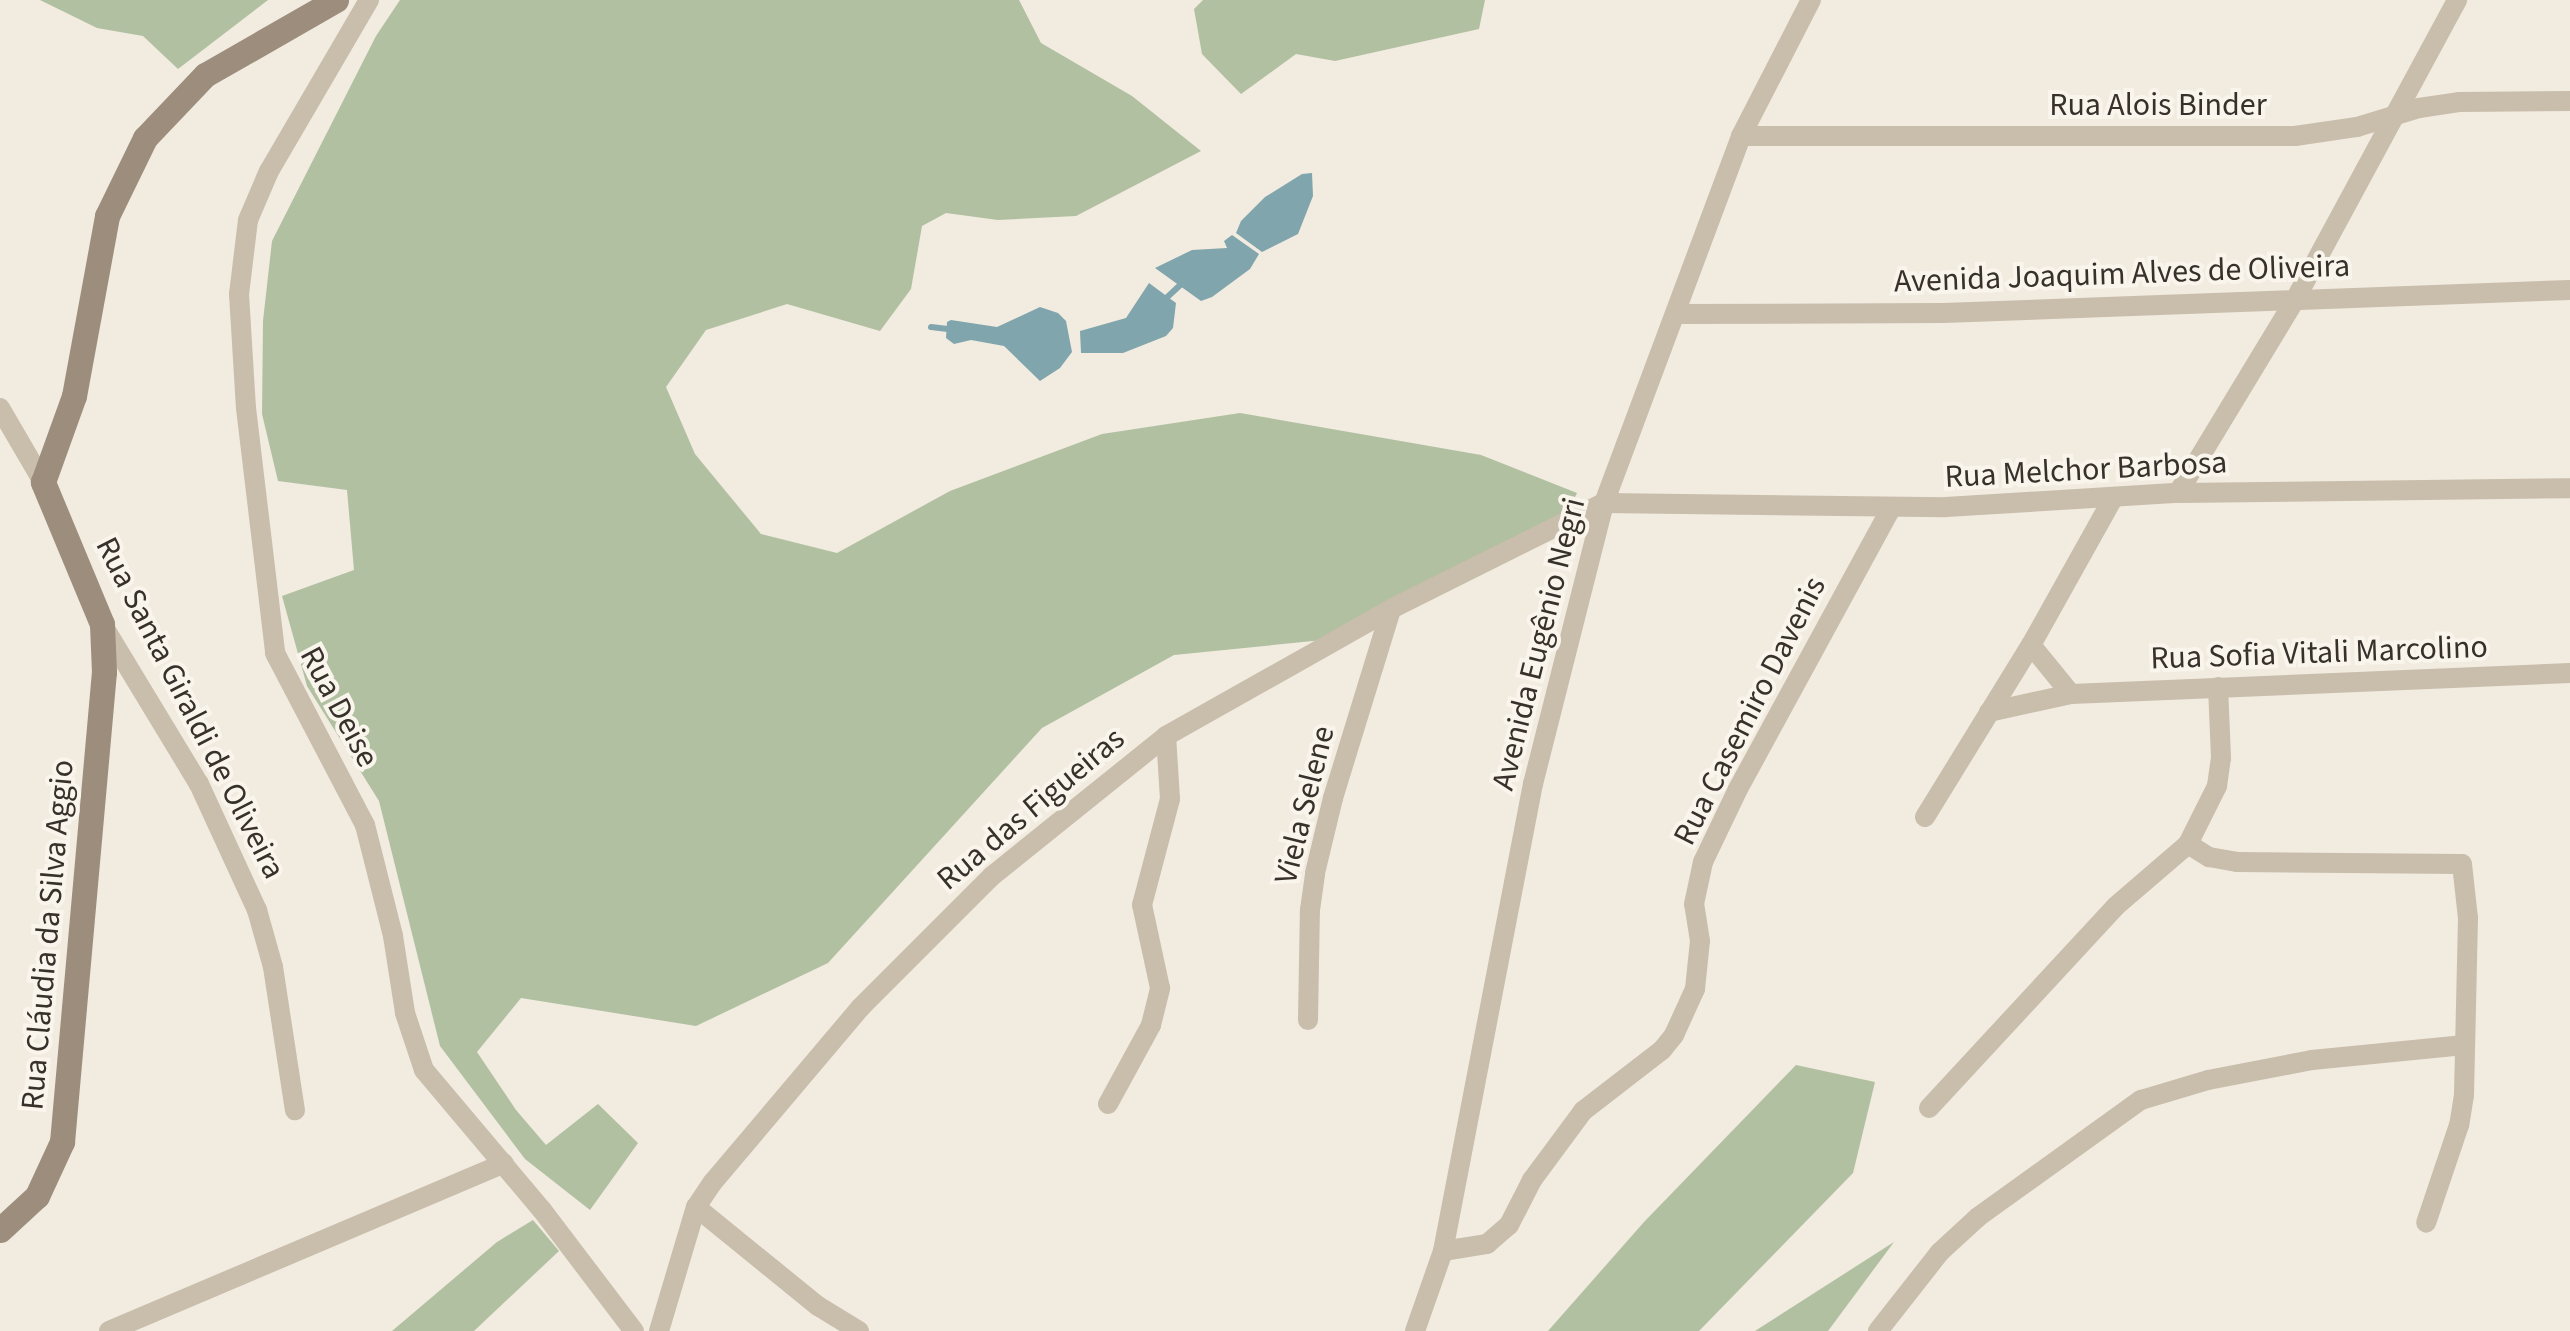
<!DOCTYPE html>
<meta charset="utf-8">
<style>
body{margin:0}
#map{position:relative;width:2570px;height:1331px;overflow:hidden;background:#f1ebe0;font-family:"Source Sans 3",sans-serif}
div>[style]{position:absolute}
.green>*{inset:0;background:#b1c0a0}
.water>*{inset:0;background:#80a5ad}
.stream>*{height:6px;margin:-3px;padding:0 3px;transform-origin:3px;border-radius:3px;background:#80a5ad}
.street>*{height:20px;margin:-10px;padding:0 10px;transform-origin:10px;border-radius:10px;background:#c9bdac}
.secondary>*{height:25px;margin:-12.5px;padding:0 12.5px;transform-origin:12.5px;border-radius:12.5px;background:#9d8d7d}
span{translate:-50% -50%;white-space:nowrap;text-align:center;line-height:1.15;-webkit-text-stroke:8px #f9f5ec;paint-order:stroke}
.street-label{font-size:32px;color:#38302a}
</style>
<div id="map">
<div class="green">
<i style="clip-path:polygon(40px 0,268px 0,178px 69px,143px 36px,97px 28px)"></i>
<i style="clip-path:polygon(400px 0,1019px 0,1041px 43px,1132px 96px,1201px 151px,1076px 216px,998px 220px,946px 213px,922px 226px,911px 289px,880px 331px,787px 304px,706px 330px,666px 387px,695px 454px,761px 534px,837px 553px,950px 491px,1102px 434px,1240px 413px,1481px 455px,1577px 493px,1563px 522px,1323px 640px,1174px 655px,1042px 728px,828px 963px,696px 1026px,521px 998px,477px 1052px,516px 1110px,546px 1145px,598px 1104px,638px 1143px,590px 1210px,525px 1159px,440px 1046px,379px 801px,307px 686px,282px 596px,354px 570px,347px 490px,278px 481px,262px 414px,263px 321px,272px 241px,376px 36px)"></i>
<i style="clip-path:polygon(1203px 0,1485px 0,1479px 29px,1335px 61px,1296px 54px,1241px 94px,1202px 54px,1194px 9px)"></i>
<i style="clip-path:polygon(1796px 1065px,1875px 1082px,1853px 1173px,1699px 1331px,1548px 1331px,1644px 1222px)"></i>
<i style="clip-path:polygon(533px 1220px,559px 1251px,474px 1331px,392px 1331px,497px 1242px)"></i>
<i style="clip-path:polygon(1894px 1242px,1828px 1331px,1755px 1331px)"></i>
</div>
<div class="water">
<i style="clip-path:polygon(1312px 173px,1313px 196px,1298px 234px,1262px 252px,1236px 233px,1241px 221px,1265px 197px,1302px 174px)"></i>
<i style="clip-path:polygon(1232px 235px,1259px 254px,1250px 269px,1212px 297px,1201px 301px,1155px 268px,1192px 250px,1227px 248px,1224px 241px)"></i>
<i style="clip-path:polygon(1149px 283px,1176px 303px,1173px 328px,1166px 336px,1123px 353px,1081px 353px,1080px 331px,1126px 318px)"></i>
<i style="clip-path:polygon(1040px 307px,1058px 313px,1066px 321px,1072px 352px,1060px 368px,1040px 381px,1004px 346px,971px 340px,954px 344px,946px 338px,947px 322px,951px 320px,997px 327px)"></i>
</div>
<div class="stream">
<i style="left:1162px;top:302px;width:33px;rotate:-43deg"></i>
<i style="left:931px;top:327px;width:23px;rotate:7deg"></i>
</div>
<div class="street">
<i style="left:369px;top:0;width:198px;rotate:120.3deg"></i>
<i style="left:269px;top:171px;width:53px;rotate:113.2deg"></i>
<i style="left:248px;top:220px;width:75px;rotate:96.9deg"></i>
<i style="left:239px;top:294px;width:114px;rotate:86.5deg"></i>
<i style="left:246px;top:408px;width:247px;rotate:83.2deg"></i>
<i style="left:275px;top:653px;width:194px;rotate:62.4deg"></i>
<i style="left:365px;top:825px;width:114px;rotate:75.8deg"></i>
<i style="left:393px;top:936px;width:78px;rotate:81.1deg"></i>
<i style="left:405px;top:1013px;width:60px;rotate:71.6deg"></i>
<i style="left:424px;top:1070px;width:183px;rotate:49.9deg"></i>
<i style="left:542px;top:1210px;width:152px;rotate:52.8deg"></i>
<i style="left:1741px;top:136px;width:554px"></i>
<i style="left:2295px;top:136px;width:63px;rotate:-8.3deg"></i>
<i style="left:2357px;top:127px;width:65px;rotate:-17deg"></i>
<i style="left:2419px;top:108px;width:40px;rotate:-8.5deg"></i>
<i style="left:2459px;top:102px;width:111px;rotate:-0.5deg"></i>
<i style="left:1676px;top:314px;width:267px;rotate:-0.2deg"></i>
<i style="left:1943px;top:313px;width:627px;rotate:-2.1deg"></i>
<i style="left:0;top:408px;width:86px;rotate:59.8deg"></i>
<i style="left:2178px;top:493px;width:228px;rotate:-58.8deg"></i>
<i style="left:2296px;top:298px;width:339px;rotate:-61.6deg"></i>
<i style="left:102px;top:624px;width:187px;rotate:58.8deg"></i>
<i style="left:199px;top:784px;width:139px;rotate:65.3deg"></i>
<i style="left:257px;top:910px;width:59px;rotate:74.3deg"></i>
<i style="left:273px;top:967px;width:145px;rotate:81.3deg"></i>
<i style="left:2031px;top:645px;width:63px;rotate:50.8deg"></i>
<i style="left:1989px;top:712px;width:84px;rotate:-12.4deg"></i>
<i style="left:2071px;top:694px;width:499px;rotate:-2.4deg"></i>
<i style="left:1925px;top:817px;width:202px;rotate:-58.4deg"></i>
<i style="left:2031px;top:645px;width:168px;rotate:-60.8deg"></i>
<i style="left:2188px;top:844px;width:25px;rotate:32deg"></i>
<i style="left:2209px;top:857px;width:28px;rotate:10deg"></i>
<i style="left:2237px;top:862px;width:225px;rotate:0.5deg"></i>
<i style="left:2462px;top:864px;width:54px;rotate:83.7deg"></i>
<i style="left:2468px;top:918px;width:177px;rotate:91.3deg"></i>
<i style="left:2464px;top:1095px;width:30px;rotate:99deg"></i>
<i style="left:2459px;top:1125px;width:103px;rotate:108.6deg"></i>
<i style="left:1308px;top:1020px;width:110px;rotate:-89deg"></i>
<i style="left:1310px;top:910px;width:37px;rotate:-82deg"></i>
<i style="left:1315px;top:873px;width:77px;rotate:-76.5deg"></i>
<i style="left:1333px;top:798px;width:198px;rotate:-72.9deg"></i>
<i style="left:1108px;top:1104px;width:90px;rotate:-61.4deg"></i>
<i style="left:1151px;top:1025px;width:38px;rotate:-76deg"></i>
<i style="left:1160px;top:988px;width:85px;rotate:-102.2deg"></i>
<i style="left:1142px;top:905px;width:110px;rotate:-75.2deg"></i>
<i style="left:1170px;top:799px;width:63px;rotate:-93.6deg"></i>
<i style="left:1929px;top:1108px;width:275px;rotate:-47.2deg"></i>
<i style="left:2116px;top:906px;width:95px;rotate:-40.7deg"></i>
<i style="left:2188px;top:844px;width:65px;rotate:-63.4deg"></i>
<i style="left:2217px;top:786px;width:28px;rotate:-82deg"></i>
<i style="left:2221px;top:758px;width:71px;rotate:-92.4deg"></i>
<i style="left:696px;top:1207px;width:157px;rotate:39.1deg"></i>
<i style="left:818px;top:1306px;width:48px;rotate:31.4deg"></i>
<i style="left:1443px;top:1251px;width:45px;rotate:-9deg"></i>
<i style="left:1487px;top:1244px;width:29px;rotate:-41deg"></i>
<i style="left:1509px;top:1225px;width:51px;rotate:-62.9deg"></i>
<i style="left:1532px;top:1180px;width:86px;rotate:-53.5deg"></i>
<i style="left:1583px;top:1111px;width:100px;rotate:-37.7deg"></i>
<i style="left:1662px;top:1050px;width:19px;rotate:-51deg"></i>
<i style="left:1674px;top:1035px;width:51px;rotate:-65.5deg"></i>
<i style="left:1695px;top:989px;width:48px;rotate:-84.1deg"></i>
<i style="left:1700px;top:941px;width:37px;rotate:-99deg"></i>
<i style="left:1694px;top:904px;width:43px;rotate:-77.9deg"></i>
<i style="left:1703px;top:862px;width:81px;rotate:-64.4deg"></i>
<i style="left:1738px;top:789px;width:320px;rotate:-61.4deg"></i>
<i style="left:109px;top:1331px;width:429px;rotate:-23deg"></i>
<i style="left:659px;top:1331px;width:129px;rotate:-73.4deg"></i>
<i style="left:696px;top:1207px;width:30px;rotate:-56deg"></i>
<i style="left:713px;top:1182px;width:228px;rotate:-49.8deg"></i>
<i style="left:860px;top:1008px;width:187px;rotate:-45deg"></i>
<i style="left:992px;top:876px;width:223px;rotate:-38.8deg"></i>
<i style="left:1166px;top:736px;width:258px;rotate:-29.4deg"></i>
<i style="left:1391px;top:609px;width:238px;rotate:-26.5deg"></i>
<i style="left:1604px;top:503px;width:342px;rotate:0.7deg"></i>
<i style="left:1946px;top:507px;width:232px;rotate:-3.5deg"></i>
<i style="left:2178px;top:493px;width:392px;rotate:-0.7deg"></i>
<i style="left:1415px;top:1331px;width:85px;rotate:-70.7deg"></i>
<i style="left:1443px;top:1251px;width:476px;rotate:-79.1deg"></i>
<i style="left:1533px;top:784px;width:290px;rotate:-75.8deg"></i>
<i style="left:1604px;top:503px;width:392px;rotate:-69.5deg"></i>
<i style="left:1741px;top:136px;width:153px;rotate:-62.8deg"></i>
<i style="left:1878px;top:1331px;width:100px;rotate:-51.9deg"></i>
<i style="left:1940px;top:1252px;width:52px;rotate:-42.6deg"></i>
<i style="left:1978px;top:1217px;width:201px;rotate:-35.7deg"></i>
<i style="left:2141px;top:1100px;width:70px;rotate:-16.6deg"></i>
<i style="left:2208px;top:1080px;width:106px;rotate:-10.9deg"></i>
<i style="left:2312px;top:1060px;width:153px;rotate:-5.6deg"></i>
</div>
<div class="secondary">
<i style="left:0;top:1230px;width:50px;rotate:-42.6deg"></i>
<i style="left:37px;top:1196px;width:60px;rotate:-65.2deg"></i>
<i style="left:62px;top:1142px;width:472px;rotate:-84.9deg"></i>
<i style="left:104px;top:672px;width:48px;rotate:-92.4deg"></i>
<i style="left:102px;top:624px;width:154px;rotate:-112.6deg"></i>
<i style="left:43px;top:482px;width:91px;rotate:-70.2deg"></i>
<i style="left:74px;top:396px;width:183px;rotate:-79.6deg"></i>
<i style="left:107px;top:216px;width:87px;rotate:-64deg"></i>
<i style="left:145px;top:138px;width:87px;rotate:-46.4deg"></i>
<i style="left:205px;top:75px;width:151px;rotate:-29.8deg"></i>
</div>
<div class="street-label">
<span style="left:2158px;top:105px">Rua Alois Binder</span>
<span style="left:2122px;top:274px;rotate:-2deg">Avenida Joaquim Alves de Oliveira</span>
<span style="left:2086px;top:470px;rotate:-3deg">Rua Melchor Barbosa</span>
<span style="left:1539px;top:644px;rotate:-76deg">Avenida Eugênio Negri</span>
<span style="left:2319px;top:653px;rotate:-2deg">Rua Sofia Vitali Marcolino</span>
<span style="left:339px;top:707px;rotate:62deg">Rua Deise</span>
<span style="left:190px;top:708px;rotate:63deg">Rua Santa Giraldi de Oliveira</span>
<span style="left:1750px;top:711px;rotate:-63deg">Rua Casemiro Davenis</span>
<span style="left:1305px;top:805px;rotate:-76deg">Viela Selene</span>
<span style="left:1031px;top:809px;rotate:-40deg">Rua das Figueiras</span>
<span style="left:48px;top:935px;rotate:-85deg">Rua Cláudia da Silva Aggio</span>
</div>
</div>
